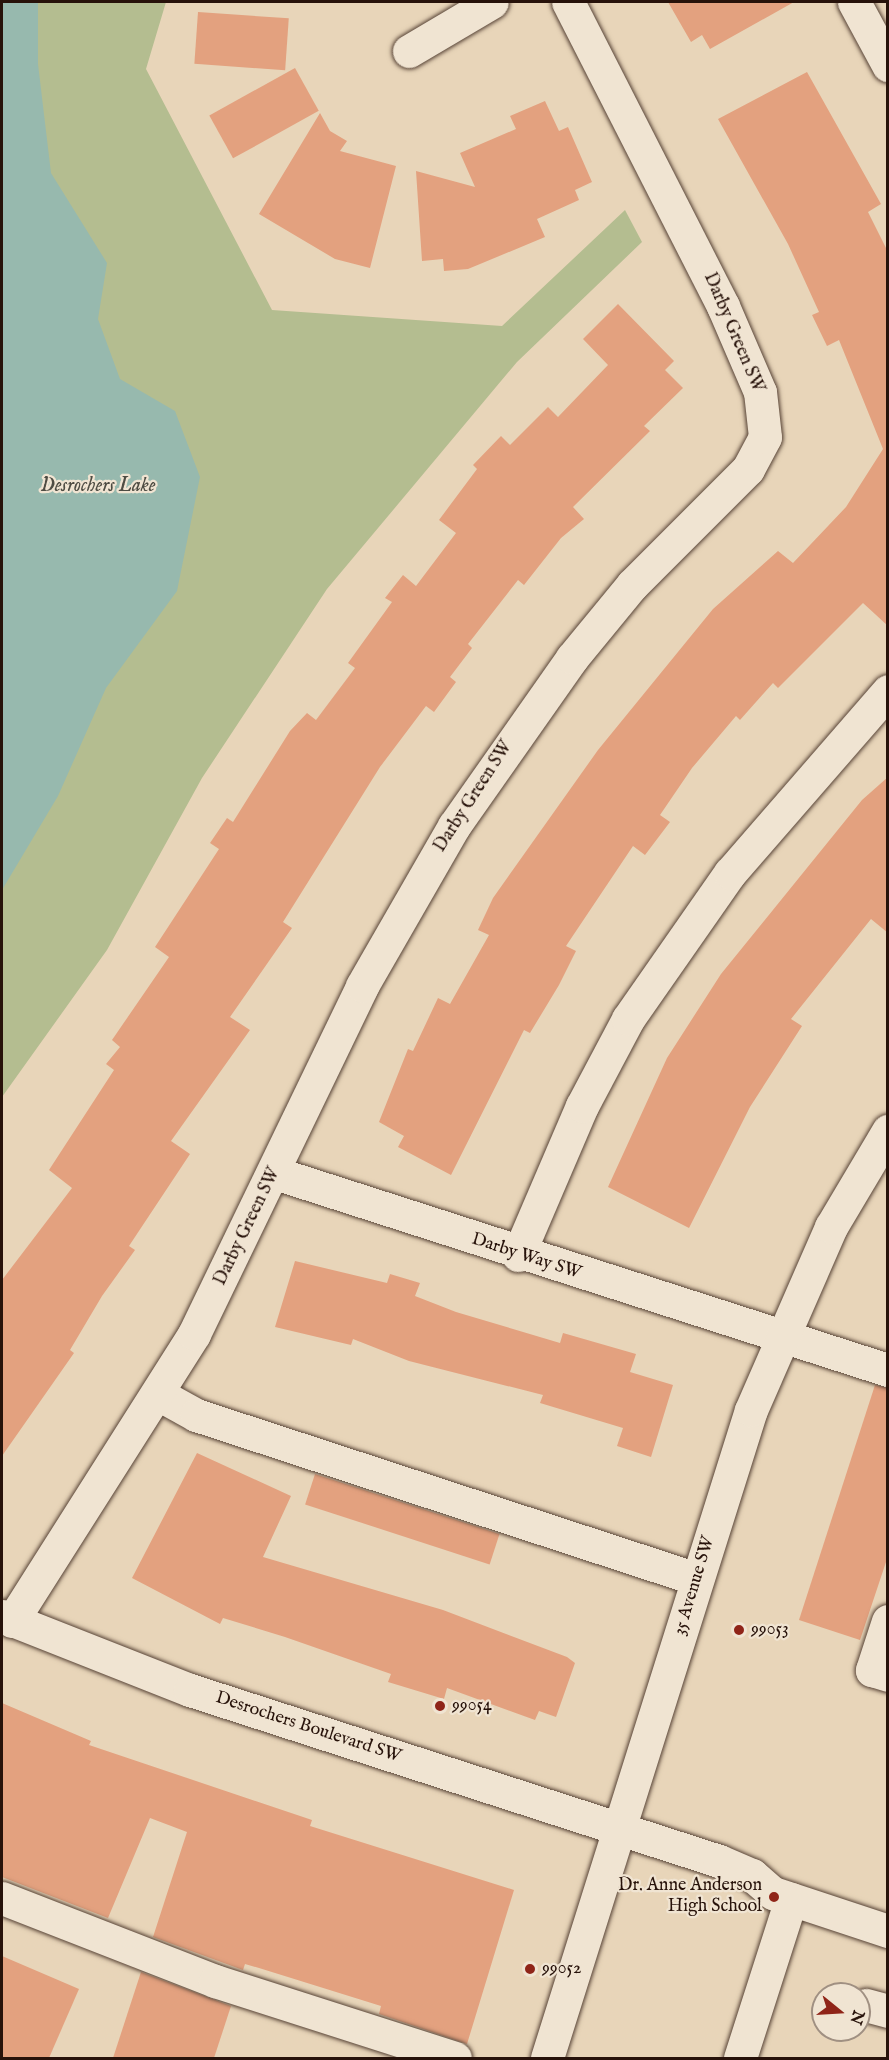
<!DOCTYPE html>
<style>
body{margin:0}
#map{position:relative;width:889px;height:2060px;overflow:hidden;background:#e8d5b9;font-family:"IM FELL English",serif}
div>[style]{position:absolute}
.green>*{inset:0;background:#b4bd90}
.water>*{inset:0;background:#97b9ae}
.building>*{inset:0;background:#e3a17f;transform-origin:0 0}
.roads{filter:drop-shadow(0 0 2px #574336) drop-shadow(0 0 2px #574336)}
.minor>*{height:33px;margin:-16.5px;padding:0 16.5px;transform-origin:16.5px;border-radius:16.5px;background:#f0e4d2}
.dots>*{width:16px;height:16px;translate:-50% -50%;box-sizing:border-box;border:3px solid #f0e4d2;border-radius:50%}
span{translate:-50% -50%;white-space:nowrap;text-align:center;line-height:1.15;-webkit-text-stroke:4.5px #f0e4d2;paint-order:stroke}
.street-label{font-size:18px;color:#27120a}
.poi-label{font-size:18px;color:#27120a}
.left{translate:0 -50%;text-align:left}
.right{translate:-100% -50%;text-align:right}
.water-label{font-size:20px;color:#4e4c43;font-style:italic}
.frame{position:absolute;inset:0;border:3px solid #27120a;pointer-events:none}
.north{position:absolute;left:811px;top:1982px;width:60px;height:60px;box-sizing:border-box;background:#f0e4d2;border:2px solid #a09082;border-radius:50%;rotate:108deg;font-size:16px;font-weight:700;line-height:24px;text-align:center;color:#27120a}
.north::after{content:'';display:block;margin:auto;width:21px;height:27px;background:#8f2418;clip-path:polygon(50% 0,100% 100%,50% 72%,0 100%)}
</style>
<div id="map">
<div class="green">
<i style="clip-path:polygon(2px 2px,166px 2px,146px 69px,272px 310px,502px 326px,625px 210px,642px 242px,517px 362px,327px 589px,202px 778px,107px 950px,2px 1097px)"></i>
</div>
<div class="water">
<i style="clip-path:polygon(2px 2px,38px 2px,38px 64px,51px 173px,107px 263px,98px 319px,120px 379px,175px 411px,200px 477px,177px 591px,106px 688px,58px 796px,2px 890px)"></i>
</div>
<div class="building">
<i style="clip-path:polygon(668px 2px,794px 2px,710px 49px,702px 35px,691px 42px)"></i>
<i style="left:198px;top:12px;width:91px;height:52px;rotate:4deg"></i>
<i style="left:295px;top:68px;width:49px;height:98px;rotate:61deg"></i>
<i style="clip-path:polygon(807px 72px,881px 204px,868px 212px,888px 252px,888px 626px,863px 603px,778px 688px,773px 683px,740px 720px,736px 716px,692px 768px,660px 815px,670px 822px,645px 855px,633px 846px,566px 946px,576px 951px,559px 985px,530px 1033px,524px 1030px,451px 1175px,398px 1147px,404px 1136px,379px 1122px,408px 1049px,413px 1051px,438px 998px,450px 1004px,489px 935px,478px 930px,493px 898px,598px 750px,713px 609px,778px 551px,793px 563px,846px 507px,883px 449px,839px 340px,827px 346px,812px 315px,819px 312px,788px 244px,718px 119px)"></i>
<i style="clip-path:polygon(545px 101px,559px 131px,568px 127px,592px 182px,575px 190px,579px 200px,537px 219px,545px 237px,468px 269px,444px 271px,443px 259px,422px 261px,416px 171px,475px 187px,460px 153px,516px 129px,510px 116px)"></i>
<i style="clip-path:polygon(320px 113px,330px 131px,347px 141px,340px 151px,396px 166px,370px 268px,335px 259px,259px 214px)"></i>
<i style="clip-path:polygon(618px 304px,674px 361px,665px 370px,683px 388px,644px 426px,650px 431px,573px 507px,584px 519px,561px 538px,524px 585px,518px 580px,468px 644px,472px 648px,450px 677px,456px 682px,434px 712px,426px 706px,380px 767px,283px 922px,292px 928px,230px 1017px,250px 1030px,171px 1141px,190px 1154px,129px 1246px,135px 1250px,102px 1296px,70px 1350px,74px 1353px,2px 1456px,2px 1280px,72px 1188px,49px 1170px,114px 1070px,106px 1064px,120px 1047px,112px 1040px,169px 957px,155px 947px,219px 849px,210px 843px,227px 818px,233px 822px,290px 731px,307px 713px,316px 720px,355px 668px,348px 663px,392px 602px,385px 598px,403px 575px,416px 586px,456px 533px,439px 520px,477px 469px,473px 465px,501px 436px,510px 445px,548px 407px,558px 417px,608px 365px,583px 339px)"></i>
<i style="clip-path:polygon(888px 777px,888px 933px,871px 919px,791px 1019px,802px 1026px,750px 1107px,689px 1228px,608px 1187px,667px 1058px,721px 974px,862px 800px)"></i>
<i style="clip-path:polygon(295px 1261px,387px 1283px,390px 1274px,420px 1283px,415px 1296px,456px 1312px,560px 1343px,563px 1333px,636px 1354px,630px 1372px,673px 1385px,651px 1457px,617px 1446px,623px 1428px,540px 1403px,543px 1395px,409px 1361px,353px 1339px,351px 1345px,275px 1327px)"></i>
<i style="clip-path:polygon(875px 1385px,888px 1388px,888px 1556px,860px 1640px,799px 1620px)"></i>
<i style="clip-path:polygon(197px 1453px,291px 1496px,263px 1557px,443px 1610px,567px 1657px,575px 1663px,556px 1717px,539px 1711px,535px 1720px,447px 1688px,444px 1699px,388px 1682px,391px 1674px,285px 1637px,223px 1618px,220px 1624px,132px 1578px)"></i>
<i style="left:315px;top:1474px;width:194px;height:32px;rotate:18deg"></i>
<i style="clip-path:polygon(2px 1703px,91px 1741px,89px 1745px,312px 1820px,310px 1826px,514px 1890px,467px 2044px,379px 2014px,381px 2006px,259px 1968px,245px 1964px,243px 1970px,153px 1937px,187px 1832px,150px 1818px,108px 1918px,2px 1877px)"></i>
<i style="clip-path:polygon(2px 1956px,79px 1989px,49px 2058px,2px 2058px)"></i>
<i style="clip-path:polygon(141px 1972px,231px 2006px,214px 2058px,113px 2058px)"></i>
</div>
<div class="roads">
<div class="minor">
<i style="left:854px;top:2px;width:72px;rotate:61.6deg"></i>
<i style="left:409px;top:51px;width:96px;rotate:-30.6deg"></i>
<i style="left:275px;top:1173px;width:644px;rotate:17.82deg"></i>
<i style="left:518px;top:1255px;width:162px;rotate:-66.8deg"></i>
<i style="left:582px;top:1106px;width:98px;rotate:-62.1deg"></i>
<i style="left:628px;top:1019px;width:178px;rotate:-55.1deg"></i>
<i style="left:730px;top:873px;width:241px;rotate:-49deg"></i>
<i style="left:158px;top:1394px;width:43px;rotate:28.9deg"></i>
<i style="left:196px;top:1415px;width:527px;rotate:18.13deg"></i>
<i style="left:2px;top:1616px;width:202px;rotate:21.5deg"></i>
<i style="left:190px;top:1690px;width:556px;rotate:17.91deg"></i>
<i style="left:719px;top:1861px;width:36px;rotate:23deg"></i>
<i style="left:752px;top:1875px;width:28px;rotate:41deg"></i>
<i style="left:773px;top:1893px;width:121px;rotate:18.3deg"></i>
<i style="left:12px;top:1621px;width:340px;rotate:-57.6deg"></i>
<i style="left:194px;top:1334px;width:386px;rotate:-64.2deg"></i>
<i style="left:362px;top:986px;width:185px;rotate:-60.1deg"></i>
<i style="left:454px;top:826px;width:205px;rotate:-54.9deg"></i>
<i style="left:572px;top:658px;width:94px;rotate:-50.6deg"></i>
<i style="left:632px;top:585px;width:164px;rotate:-45deg"></i>
<i style="left:748px;top:469px;width:36px;rotate:-62deg"></i>
<i style="left:765px;top:437px;width:45px;rotate:-96.3deg"></i>
<i style="left:760px;top:392px;width:94px;rotate:-113.3deg"></i>
<i style="left:723px;top:306px;width:341px;rotate:-117deg"></i>
<i style="left:888px;top:1621px;width:52px;rotate:108.1deg"></i>
<i style="left:872px;top:1670px;width:17px;rotate:17deg"></i>
<i style="left:2px;top:1898px;width:229px;rotate:21.3deg"></i>
<i style="left:215px;top:1981px;width:252px;rotate:17.8deg"></i>
<i style="left:866px;top:2005px;width:23px;rotate:15deg"></i>
<i style="left:547px;top:2058px;width:679px;rotate:-72.53deg"></i>
<i style="left:751px;top:1410px;width:200px;rotate:-66.4deg"></i>
<i style="left:831px;top:1227px;width:112px;rotate:-59.3deg"></i>
<i style="left:740px;top:2058px;width:167px;rotate:-72.2deg"></i>
</div>
</div>
<div class="dots">
<i style="left:739px;top:1630px;background:#8f2418"></i>
<i style="left:440px;top:1706px;background:#8f2418"></i>
<i style="left:774px;top:1897px;background:#8f2418"></i>
<i style="left:530px;top:1969px;background:#8f2418"></i>
</div>
<div class="street-label">
<span style="left:733px;top:333px;rotate:67deg">Darby Green SW</span>
<span style="left:474px;top:797px;rotate:-57deg">Darby Green SW</span>
<span style="left:248px;top:1227px;rotate:-64deg">Darby Green SW</span>
<span style="left:526px;top:1257px;rotate:18deg">Darby Way SW</span>
<span style="left:695px;top:1586px;rotate:-73deg">35 Avenue SW</span>
<span style="left:308px;top:1728px;rotate:18deg">Desrochers Boulevard SW</span>
</div>
<div class="poi-label">
<span class="left" style="left:751px;top:1630px">99053</span>
<span class="left" style="left:452px;top:1706px">99054</span>
<span class="right" style="left:762px;top:1897px">Dr. Anne Anderson<br>High School</span>
<span class="left" style="left:542px;top:1969px">99052</span>
</div>
<div class="water-label">
<span style="left:98px;top:485px">Desrochers Lake</span>
</div>
<div class="frame"></div>
<div class="north">N</div>
</div>
